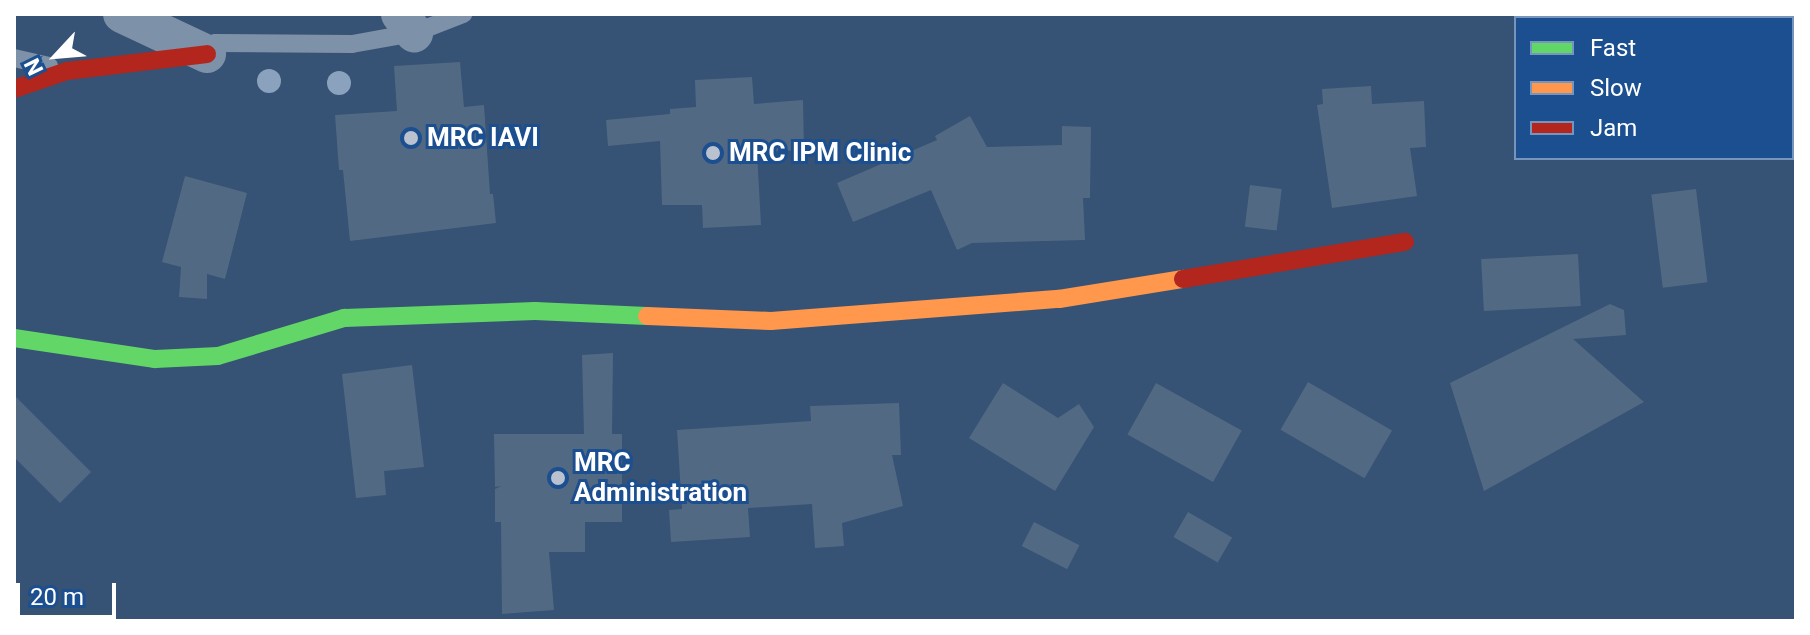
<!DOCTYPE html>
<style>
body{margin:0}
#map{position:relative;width:1810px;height:635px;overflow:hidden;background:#365274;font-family:Roboto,sans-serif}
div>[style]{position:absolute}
.building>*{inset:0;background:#526984;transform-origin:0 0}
.lane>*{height:18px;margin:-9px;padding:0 9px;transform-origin:9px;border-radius:9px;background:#7d92a8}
.street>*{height:38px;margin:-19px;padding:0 19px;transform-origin:19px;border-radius:19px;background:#7d92a8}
.fast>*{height:18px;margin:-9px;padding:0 9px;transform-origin:9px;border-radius:9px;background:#63d668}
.slow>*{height:18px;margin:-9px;padding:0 9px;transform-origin:9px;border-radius:9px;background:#ff974d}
.jam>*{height:18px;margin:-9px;padding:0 9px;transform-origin:9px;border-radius:9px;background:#b3261e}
.trees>*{width:24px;height:24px;margin:-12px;border-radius:50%;background:#8aa2be}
.dots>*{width:22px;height:22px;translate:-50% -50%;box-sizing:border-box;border:4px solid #1b4f8f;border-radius:50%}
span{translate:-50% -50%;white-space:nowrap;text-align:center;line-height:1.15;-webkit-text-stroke:6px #1b4f8f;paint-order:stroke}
.poi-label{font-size:26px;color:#fff;font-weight:700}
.left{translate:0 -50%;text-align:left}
.frame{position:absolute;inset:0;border:16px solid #fff;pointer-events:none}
.legend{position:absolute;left:1514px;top:16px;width:280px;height:144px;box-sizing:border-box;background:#1b4f8f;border:2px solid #7695bc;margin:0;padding:10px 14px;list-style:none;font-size:24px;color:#fff}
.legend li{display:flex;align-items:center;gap:16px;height:40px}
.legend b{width:40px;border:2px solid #7695bc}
.north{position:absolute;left:16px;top:16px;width:80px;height:80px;-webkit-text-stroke:6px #1b4f8f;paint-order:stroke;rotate:244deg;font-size:22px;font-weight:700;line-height:32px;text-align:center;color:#fff}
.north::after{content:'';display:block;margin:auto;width:28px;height:36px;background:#fff;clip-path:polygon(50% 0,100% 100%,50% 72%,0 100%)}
.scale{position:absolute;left:16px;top:583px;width:100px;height:36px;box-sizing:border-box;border:4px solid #fff;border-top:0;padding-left:10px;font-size:24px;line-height:28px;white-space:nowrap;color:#fff;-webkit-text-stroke:6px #1b4f8f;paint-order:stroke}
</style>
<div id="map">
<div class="building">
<i style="clip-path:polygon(460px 62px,464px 107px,484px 105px,490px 194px,493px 194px,496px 223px,350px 241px,343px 170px,339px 170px,335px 115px,397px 111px,394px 66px)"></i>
<i style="clip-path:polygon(752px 77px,754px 104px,803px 100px,804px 150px,757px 152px,761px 225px,703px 228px,702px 205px,662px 205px,660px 141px,608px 146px,606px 120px,670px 114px,670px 109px,696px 107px,695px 80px)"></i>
<i style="clip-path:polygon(1371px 86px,1372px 104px,1424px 101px,1426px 147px,1410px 148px,1417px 196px,1332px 208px,1317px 105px,1323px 104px,1322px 89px)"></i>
<i style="clip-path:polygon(970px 116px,987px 147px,1062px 145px,1062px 126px,1091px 127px,1090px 198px,1083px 198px,1085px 240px,972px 243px,957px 250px,931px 190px,853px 222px,837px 183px,937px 140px,935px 136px)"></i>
<i style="clip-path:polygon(185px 176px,247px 193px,225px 279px,207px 274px,207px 299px,179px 297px,181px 267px,162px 262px)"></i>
<i style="left:1250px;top:185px;width:32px;height:42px;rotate:7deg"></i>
<i style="left:1696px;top:189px;width:94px;height:45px;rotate:83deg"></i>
<i style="left:1578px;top:254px;width:52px;height:97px;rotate:87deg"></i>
<i style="clip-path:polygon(1610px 304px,1624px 310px,1626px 335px,1573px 339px,1644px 402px,1484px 491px,1450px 383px)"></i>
<i style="clip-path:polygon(613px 353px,612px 434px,622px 434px,622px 522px,585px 522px,585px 552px,549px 552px,554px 610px,502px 614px,501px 522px,495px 522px,495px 489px,501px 486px,495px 487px,494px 434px,584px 434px,582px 355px)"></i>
<i style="clip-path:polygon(412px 365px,424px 467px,384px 471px,386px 495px,356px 498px,342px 374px)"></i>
<i style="left:1308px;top:382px;width:97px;height:55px;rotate:30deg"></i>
<i style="clip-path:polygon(1003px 383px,1058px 418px,1079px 404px,1094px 427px,1055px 491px,969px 438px)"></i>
<i style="left:1156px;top:383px;width:98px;height:59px;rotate:29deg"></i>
<i style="clip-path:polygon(14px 395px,91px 472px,60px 503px,14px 457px)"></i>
<i style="clip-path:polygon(899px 403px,901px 455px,892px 455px,903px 506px,842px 523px,844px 546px,815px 548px,812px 504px,748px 508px,750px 537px,671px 542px,669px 510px,682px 509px,677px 430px,811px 421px,810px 406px)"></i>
<i style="left:1188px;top:512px;width:51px;height:29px;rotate:30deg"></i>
<i style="left:1034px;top:522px;width:51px;height:27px;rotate:27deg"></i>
</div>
<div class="lane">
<i style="left:207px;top:53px;width:13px;rotate:-51deg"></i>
<i style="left:215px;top:43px;width:137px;rotate:0.4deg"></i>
<i style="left:352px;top:44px;width:63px;rotate:-10.1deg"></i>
<i style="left:414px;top:33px;width:53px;rotate:-21.2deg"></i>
<i style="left:14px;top:58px;width:36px;rotate:13deg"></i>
</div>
<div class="street">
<i style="left:122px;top:14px;width:94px;rotate:25.2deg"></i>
<i style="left:400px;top:14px;width:24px;rotate:54deg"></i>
</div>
<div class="fast">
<i style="left:14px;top:338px;width:143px;rotate:8.5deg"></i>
<i style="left:155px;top:359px;width:63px;rotate:-2.7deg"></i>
<i style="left:218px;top:356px;width:132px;rotate:-16.8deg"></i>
<i style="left:344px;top:318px;width:191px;rotate:-2.1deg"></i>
<i style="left:535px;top:311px;width:112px;rotate:2.6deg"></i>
</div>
<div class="slow">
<i style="left:647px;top:316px;width:124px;rotate:2.3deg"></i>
<i style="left:771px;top:321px;width:289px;rotate:-4.4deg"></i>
<i style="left:1059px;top:299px;width:126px;rotate:-9.2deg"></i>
</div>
<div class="jam">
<i style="left:14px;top:89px;width:56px;rotate:-18.8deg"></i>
<i style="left:67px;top:71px;width:141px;rotate:-6.9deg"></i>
<i style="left:1183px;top:279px;width:225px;rotate:-9.5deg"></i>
</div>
<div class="trees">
<i style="left:269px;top:81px"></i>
<i style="left:339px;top:83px"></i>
</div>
<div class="dots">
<i style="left:411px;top:138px;background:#b9c2ce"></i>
<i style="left:713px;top:153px;background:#b9c2ce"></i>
<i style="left:558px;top:478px;background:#b9c2ce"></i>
</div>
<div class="poi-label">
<span class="left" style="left:427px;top:138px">MRC IAVI</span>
<span class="left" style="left:729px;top:153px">MRC IPM Clinic</span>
<span class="left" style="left:574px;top:478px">MRC<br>Administration</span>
</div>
<div class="frame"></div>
<ul class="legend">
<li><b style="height:10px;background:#63d668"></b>Fast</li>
<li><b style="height:10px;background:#ff974d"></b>Slow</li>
<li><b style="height:10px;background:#b3261e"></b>Jam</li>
</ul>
<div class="north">N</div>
<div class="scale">20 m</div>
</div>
